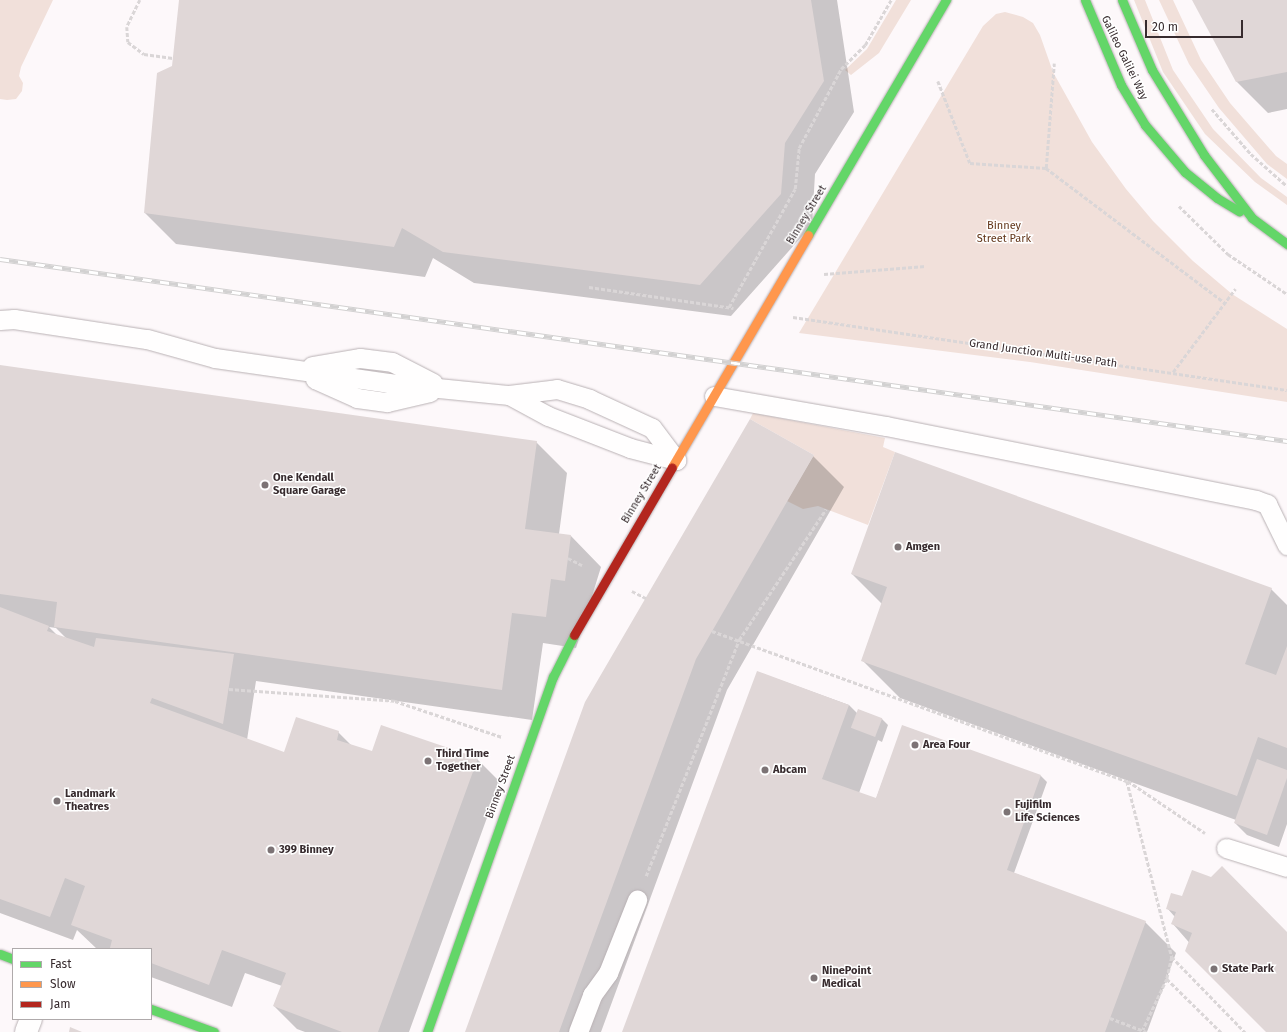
<!DOCTYPE html>
<style>
body{margin:0}
#map{position:relative;width:1287px;height:1032px;overflow:hidden;background:#fdf8fa;font-family:"Fira Sans",sans-serif}
div>[style]{position:absolute}
.green>*{inset:0;background:#f1e0da}
.shadow>*{inset:0;background:#0003}
.building>*{inset:0;background:#e0d7d7;transform-origin:0 0}
.path>*{height:2.5px;margin-top:-1.25px;transform-origin:0;background:repeating-linear-gradient(90deg,#dad6d7 0 4px,transparent 0 6px)}
.roads{filter:drop-shadow(0 0 1px #b9b1b4) drop-shadow(0 0 1px #b9b1b4)}
.lane>*{height:19px;margin:-9.5px;padding:0 9.5px;transform-origin:9.5px;border-radius:9.5px;background:#fffefe}
.street>*{height:22px;margin:-11px;padding:0 11px;transform-origin:11px;border-radius:11px;background:#fffefe}
.fast>*{height:9px;margin:-4.5px;padding:0 4.5px;transform-origin:4.5px;border-radius:4.5px;background:#63d668}
.slow>*{height:9px;margin:-4.5px;padding:0 4.5px;transform-origin:4.5px;border-radius:4.5px;background:#ff974d}
.jam>*{height:9px;margin:-4.5px;padding:0 4.5px;transform-origin:4.5px;border-radius:4.5px;background:#b3261e}
.rail>*{height:4.5px;margin-top:-2.25px;transform-origin:0;background:repeating-linear-gradient(90deg,#fff 0 9px,#d2d1d1 0 18px);box-sizing:border-box;border-block:1px solid #d2d1d1}
.dots>*{width:11px;height:11px;translate:-50% -50%;box-sizing:border-box;border:2px solid #fff;border-radius:50%}
span{translate:-50% -50%;white-space:nowrap;text-align:center;line-height:1.15;-webkit-text-stroke:3px #fff;paint-order:stroke}
.street-label{font-size:11px;color:#372b2e}
.park-label{font-size:11px;color:#63361a}
.poi-label{font-size:11px;color:#372b2e;font-weight:700}
.left{translate:0 -50%;text-align:left}
.legend{position:absolute;left:12px;top:948px;width:140px;height:72px;box-sizing:border-box;background:#fff;border:1px solid #afaaab;margin:0;padding:5px 7px;list-style:none;font-size:12px;color:#372b2e}
.legend li{display:flex;align-items:center;gap:8px;height:20px}
.legend b{width:20px;border:1px solid #afaaab}
.scale{position:absolute;left:1145px;top:20px;width:98px;height:18px;box-sizing:border-box;border:2px solid #372b2e;border-top:0;padding-left:5px;font-size:12px;line-height:14px;white-space:nowrap;color:#372b2e;-webkit-text-stroke:3px #fff;paint-order:stroke}
</style>
<div id="map">
<div class="green">
<i style="clip-path:polygon(0 0,53px 0,21px 67px,19px 76px,23px 83px,22px 91px,16px 99px,7px 100px,0 99px)"></i>
<i style="clip-path:polygon(896px 0,911px 0,879px 53px,851px 75px,845px 70px,867px 49px)"></i>
<i style="clip-path:polygon(1134px 0,1145px 0,1173px 70px,1213px 129px,1261px 178px,1287px 197px,1287px 205px,1255px 182px,1205px 134px,1163px 72px)"></i>
<i style="clip-path:polygon(1159px 0,1173px 0,1201px 60px,1230px 103px,1276px 156px,1287px 164px,1287px 179px,1267px 164px,1219px 108px,1189px 64px)"></i>
<i style="clip-path:polygon(1005px 12px,1023px 17px,1033px 23px,1040px 35px,1053px 72px,1092px 142px,1126px 189px,1153px 221px,1193px 261px,1232px 294px,1287px 329px,1287px 402px,1030px 362px,799px 333px,983px 26px,996px 14px)"></i>
<i style="clip-path:polygon(753px 413px,885px 438px,883px 447px,895px 452px,868px 525px,818px 506px,803px 509px,787px 501px,814px 455px,750px 419px)"></i>
</div>
<div class="shadow">
<i style="clip-path:polygon(181px 0,837px 0,854px 112px,815px 174px,812px 225px,731px 316px,474px 283px,433px 258px,425px 277px,176px 244px,145px 213px,173px 67px)"></i>
<i style="clip-path:polygon(1193px 0,1287px 0,1287px 109px,1268px 113px,1237px 82px)"></i>
<i style="clip-path:polygon(evenodd,0 366px,536px 442px,567px 473px,559px 534px,571px 536px,601px 567px,576px 648px,543px 643px,532px 720px,256px 681px,247px 740px,285px 754px,338px 732px,352px 746px,372px 753px,477px 759px,500px 782px,409px 1032px,305px 1032px,297px 1029px,274px 1006px,282px 986px,245px 973px,232px 1007px,151px 977px,151px 949px,97px 949px,77px 930px,73px 940px,0 913px,0 366px,49px 627px,56px 628px,67px 639px,58px 636px,49px 627px)"></i>
<i style="clip-path:polygon(813px 456px,844px 487px,727px 690px,601px 1032px,466px 1032px)"></i>
<i style="clip-path:polygon(852px 574px,1271px 589px,1287px 605px,1287px 824px,1279px 847px,1247px 835px,1235px 823px,1236px 820px,900px 698px,862px 660px,882px 604px)"></i>
<i style="clip-path:polygon(758px 672px,849px 705px,858px 714px,859px 710px,882px 719px,888px 725px,882px 742px,878px 740px,859px 793px,876px 799px,903px 726px,1041px 776px,1047px 782px,1014px 873px,1145px 922px,1176px 953px,1147px 1032px,623px 1032px)"></i>
<i style="clip-path:polygon(1211px 878px,1287px 933px,1287px 1032px,1267px 1032px,1173px 924px,1175px 917px,1167px 908px)"></i>
</div>
<div class="building">
<i style="clip-path:polygon(179px 0,811px 0,824px 81px,785px 143px,781px 194px,700px 285px,443px 252px,402px 228px,394px 247px,144px 213px,157px 73px,172px 66px)"></i>
<i style="clip-path:polygon(1192px 0,1287px 0,1287px 72px,1236px 82px)"></i>
<i style="clip-path:polygon(0 365px,537px 441px,525px 529px,571px 535px,565px 581px,551px 579px,546px 617px,512px 613px,502px 690px,54px 627px,57px 602px,0 594px)"></i>
<i style="clip-path:polygon(750px 419px,814px 455px,696px 659px,559px 1032px,465px 1032px,585px 702px)"></i>
<i style="clip-path:polygon(895px 452px,1272px 588px,1245px 664px,1276px 675px,1287px 646px,1287px 748px,1258px 737px,1237px 796px,861px 661px,887px 587px,851px 574px)"></i>
<i style="clip-path:polygon(0 607px,49px 626px,47px 631px,94px 647px,96px 638px,234px 654px,223px 724px,152px 698px,150px 703px,284px 752px,296px 717px,339px 731px,337px 740px,372px 751px,381px 725px,478px 758px,378px 1032px,342px 1032px,273px 1006px,286px 973px,222px 950px,209px 985px,151px 963px,151px 949px,110px 948px,112px 940px,71px 925px,85px 886px,65px 878px,50px 917px,0 899px)"></i>
<i style="clip-path:polygon(757px 671px,849px 705px,822px 779px,876px 798px,902px 725px,1041px 775px,1007px 870px,1146px 921px,1105px 1032px,622px 1032px)"></i>
<i style="left:858px;top:709px;width:26px;height:20px;rotate:21deg"></i>
<i style="clip-path:polygon(1257px 759px,1287px 770px,1287px 778px,1267px 835px,1234px 823px)"></i>
<i style="clip-path:polygon(1222px 866px,1287px 932px,1287px 1032px,1266px 1032px,1185px 951px,1192px 933px,1171px 924px,1176px 912px,1166px 909px,1171px 893px,1182px 896px,1192px 870px,1211px 877px)"></i>
<i style="clip-path:polygon(70px 1027px,82px 1032px,69px 1032px)"></i>
</div>
<div class="path">
<i style="left:140px;top:0;width:30px;rotate:116deg"></i>
<i style="left:127px;top:27px;width:15px;rotate:86deg"></i>
<i style="left:128px;top:42px;width:20px;rotate:37deg"></i>
<i style="left:144px;top:54px;width:29px;rotate:8deg"></i>
<i style="left:938px;top:81px;width:88px;rotate:68.7deg"></i>
<i style="left:970px;top:163px;width:76px;rotate:3.8deg"></i>
<i style="left:1046px;top:168px;width:224px;rotate:37deg"></i>
<i style="left:1212px;top:109px;width:60px;rotate:49.1deg"></i>
<i style="left:1251px;top:154px;width:48px;rotate:41.6deg"></i>
<i style="left:1046px;top:168px;width:105px;rotate:-85.6deg"></i>
<i style="left:1179px;top:206px;width:69px;rotate:44.4deg"></i>
<i style="left:1228px;top:254px;width:71px;rotate:34.1deg"></i>
<i style="left:824px;top:274px;width:102px;rotate:-4.5deg"></i>
<i style="left:589px;top:287px;width:146px;rotate:8.3deg"></i>
<i style="left:729px;top:307px;width:135px;rotate:-60.8deg"></i>
<i style="left:795px;top:189px;width:41px;rotate:-84.4deg"></i>
<i style="left:799px;top:148px;width:89px;rotate:-62deg"></i>
<i style="left:841px;top:69px;width:34px;rotate:-45deg"></i>
<i style="left:865px;top:45px;width:52px;rotate:-60deg"></i>
<i style="left:793px;top:317px;width:499px;rotate:8.4deg"></i>
<i style="left:1173px;top:372px;width:104px;rotate:-53.2deg"></i>
<i style="left:568px;top:558px;width:16px;rotate:27deg"></i>
<i style="left:632px;top:591px;width:16px;rotate:27deg"></i>
<i style="left:712px;top:631px;width:441px;rotate:19.9deg"></i>
<i style="left:1127px;top:781px;width:182px;rotate:75.7deg"></i>
<i style="left:1172px;top:957px;width:23px;rotate:103deg"></i>
<i style="left:1167px;top:979px;width:56px;rotate:115.2deg"></i>
<i style="left:229px;top:689px;width:166px;rotate:4.1deg"></i>
<i style="left:395px;top:701px;width:113px;rotate:18.6deg"></i>
<i style="left:1128px;top:781px;width:93px;rotate:34deg"></i>
<i style="left:646px;top:876px;width:254px;rotate:-68.5deg"></i>
<i style="left:739px;top:640px;width:157px;rotate:-56.4deg"></i>
<i style="left:1172px;top:957px;width:105px;rotate:45.8deg"></i>
<i style="left:1167px;top:979px;width:76px;rotate:44.5deg"></i>
<i style="left:1110px;top:1018px;width:39px;rotate:21deg"></i>
</div>
<div class="roads">
<div class="lane">
<i style="left:0;top:320px;width:14px;rotate:-4deg"></i>
<i style="left:14px;top:319px;width:134px;rotate:8.6deg"></i>
<i style="left:147px;top:339px;width:71px;rotate:15.6deg"></i>
<i style="left:215px;top:358px;width:175px;rotate:8.2deg"></i>
<i style="left:388px;top:383px;width:122px;rotate:5.7deg"></i>
<i style="left:509px;top:395px;width:48px;rotate:-7.1deg"></i>
<i style="left:557px;top:389px;width:34px;rotate:17deg"></i>
<i style="left:589px;top:399px;width:69px;rotate:24.7deg"></i>
<i style="left:652px;top:428px;width:40px;rotate:53deg"></i>
<i style="left:312px;top:366px;width:49px;rotate:-9.5deg"></i>
<i style="left:360px;top:358px;width:32px;rotate:7deg"></i>
<i style="left:392px;top:362px;width:46px;rotate:27.1deg"></i>
<i style="left:315px;top:379px;width:46px;rotate:24.3deg"></i>
<i style="left:357px;top:398px;width:30px;rotate:8deg"></i>
<i style="left:387px;top:402px;width:44px;rotate:-13.1deg"></i>
<i style="left:509px;top:395px;width:44px;rotate:28.3deg"></i>
<i style="left:548px;top:416px;width:88px;rotate:21.3deg"></i>
<i style="left:630px;top:448px;width:48px;rotate:14.6deg"></i>
<i style="left:714px;top:396px;width:175px;rotate:9.9deg"></i>
<i style="left:886px;top:426px;width:377px;rotate:11.3deg"></i>
<i style="left:1256px;top:500px;width:12px;rotate:20deg"></i>
<i style="left:1267px;top:504px;width:46px;rotate:64deg"></i>
<i style="left:1226px;top:848px;width:64px;rotate:17.3deg"></i>
<i style="left:578px;top:1032px;width:40px;rotate:-69deg"></i>
<i style="left:592px;top:995px;width:27px;rotate:-54deg"></i>
<i style="left:608px;top:973px;width:79px;rotate:-68.3deg"></i>
</div>
<div class="street">
<i style="left:26px;top:1032px;width:14px;rotate:-69deg"></i>
</div>
<div class="fast">
<i style="left:1085px;top:0;width:92px;rotate:67deg"></i>
<i style="left:1121px;top:85px;width:47px;rotate:59deg"></i>
<i style="left:1145px;top:125px;width:62px;rotate:49.6deg"></i>
<i style="left:1185px;top:172px;width:41px;rotate:39.1deg"></i>
<i style="left:1217px;top:198px;width:26px;rotate:31deg"></i>
<i style="left:1122px;top:0;width:76px;rotate:66.8deg"></i>
<i style="left:1152px;top:70px;width:100px;rotate:58.5deg"></i>
<i style="left:1204px;top:155px;width:79px;rotate:52.7deg"></i>
<i style="left:1252px;top:218px;width:44px;rotate:36.6deg"></i>
<i style="left:808px;top:235px;width:273px;rotate:-59.6deg"></i>
<i style="left:0;top:954px;width:14px;rotate:21deg"></i>
<i style="left:151px;top:1009px;width:67px;rotate:20.1deg"></i>
<i style="left:427px;top:1032px;width:377px;rotate:-70.5deg"></i>
<i style="left:553px;top:677px;width:47px;rotate:-63.4deg"></i>
</div>
<div class="slow">
<i style="left:672px;top:467px;width:269px;rotate:-59.6deg"></i>
</div>
<div class="jam">
<i style="left:574px;top:635px;width:194px;rotate:-59.7deg"></i>
</div>
</div>
<div class="rail">
<i style="left:0;top:259px;width:1300px;rotate:8.05deg"></i>
</div>
<div class="dots">
<i style="left:265px;top:485px;background:#7c7375"></i>
<i style="left:898px;top:547px;background:#7c7375"></i>
<i style="left:915px;top:745px;background:#7c7375"></i>
<i style="left:428px;top:761px;background:#7c7375"></i>
<i style="left:765px;top:770px;background:#7c7375"></i>
<i style="left:57px;top:801px;background:#7c7375"></i>
<i style="left:1007px;top:812px;background:#7c7375"></i>
<i style="left:271px;top:850px;background:#7c7375"></i>
<i style="left:1214px;top:969px;background:#7c7375"></i>
<i style="left:814px;top:978px;background:#7c7375"></i>
</div>
<div class="street-label">
<span style="left:1124px;top:58px;rotate:64deg">Galileo Galilei Way</span>
<span style="left:807px;top:215px;rotate:-59deg">Binney Street</span>
<span style="left:1043px;top:354px;rotate:8deg">Grand Junction Multi-use Path</span>
<span style="left:642px;top:494px;rotate:-59deg">Binney Street</span>
<span style="left:501px;top:787px;rotate:-70deg">Binney Street</span>
</div>
<div class="park-label">
<span style="left:1004px;top:233px">Binney<br>Street Park</span>
</div>
<div class="poi-label">
<span class="left" style="left:273px;top:485px">One Kendall<br>Square Garage</span>
<span class="left" style="left:906px;top:547px">Amgen</span>
<span class="left" style="left:923px;top:745px">Area Four</span>
<span class="left" style="left:436px;top:761px">Third Time<br>Together</span>
<span class="left" style="left:773px;top:770px">Abcam</span>
<span class="left" style="left:65px;top:801px">Landmark<br>Theatres</span>
<span class="left" style="left:1015px;top:812px">Fujifilm<br>Life Sciences</span>
<span class="left" style="left:279px;top:850px">399 Binney</span>
<span class="left" style="left:1222px;top:969px">State Park</span>
<span class="left" style="left:822px;top:978px">NinePoint<br>Medical</span>
</div>
<ul class="legend">
<li><b style="height:5px;background:#63d668"></b>Fast</li>
<li><b style="height:5px;background:#ff974d"></b>Slow</li>
<li><b style="height:5px;background:#b3261e"></b>Jam</li>
</ul>
<div class="scale">20 m</div>
</div>
